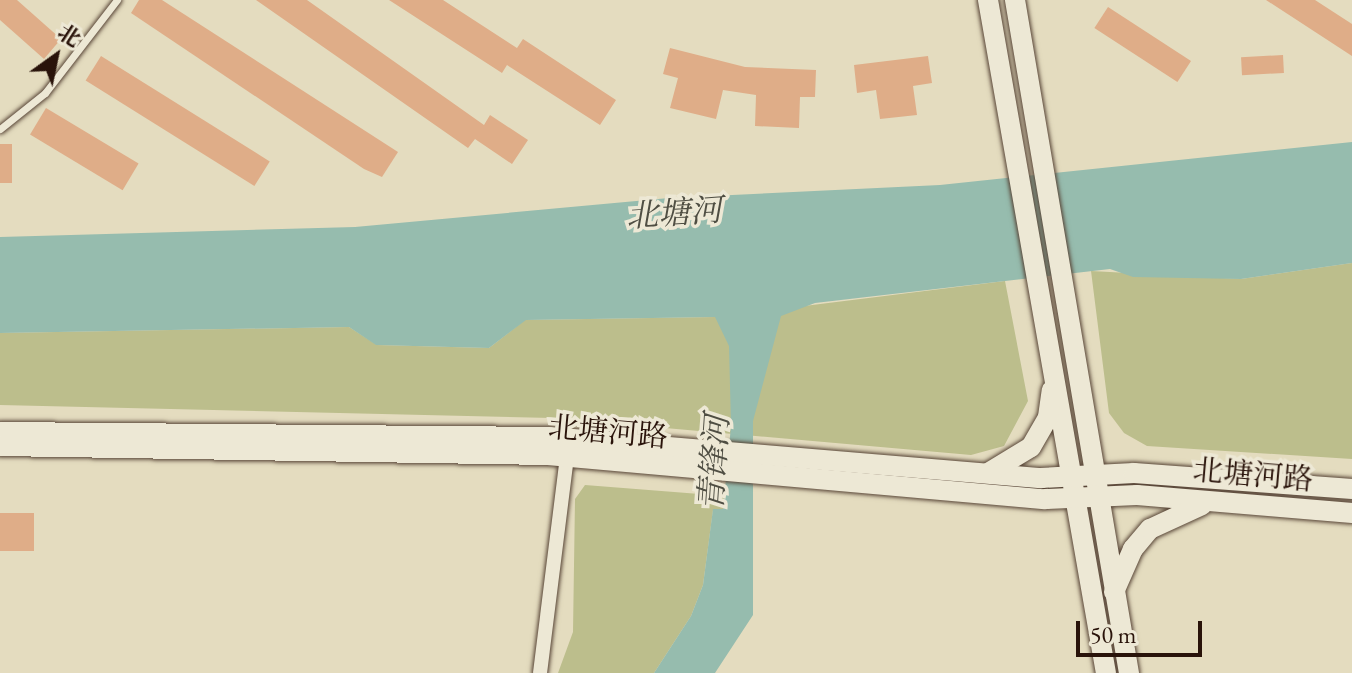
<!DOCTYPE html>
<meta charset="utf-8">
<style>
body{margin:0}
#map{position:relative;width:1352px;height:673px;overflow:hidden;background:#e4dcbf;font-family:"EB Garamond","Noto Serif SC",serif}
div>[style]{position:absolute}
.green>*{inset:0;background:#bcbe8c}
.water>*{inset:0;background:#96bcae}
.building>*{inset:0;background:#dfad88;transform-origin:0 0}
.roads{filter:drop-shadow(0 0 2px #584537) drop-shadow(0 0 2px #584537)}
.service>*{height:7px;margin:-3.5px;padding:0 3.5px;transform-origin:3.5px;border-radius:3.5px;background:#ede8d5}
.minor>*{height:14px;margin:-7px;padding:0 7px;transform-origin:7px;border-radius:7px;background:#ede8d5}
.secondary>*{height:20px;margin:-10px;padding:0 10px;transform-origin:10px;border-radius:10px;background:#ede8d5}
span{translate:-50% -50%;white-space:nowrap;text-align:center;line-height:1.15;-webkit-text-stroke:7px #ede8d5;paint-order:stroke}
.street-label{font-size:30px;color:#29130a}
.water-label{font-size:32px;color:#4f4e43;font-style:italic}
.north{position:absolute;left:16px;top:16px;width:80px;height:80px;-webkit-text-stroke:6px #ede8d5;paint-order:stroke;rotate:33deg;font-size:22px;font-weight:700;line-height:32px;text-align:center;color:#29130a}
.north::after{content:'';display:block;margin:auto;width:28px;height:36px;background:#29130a;clip-path:polygon(50% 0,100% 100%,50% 72%,0 100%)}
.scale{position:absolute;left:1076px;top:621px;width:126px;height:36px;box-sizing:border-box;border:4px solid #29130a;border-top:0;padding-left:10px;font-size:24px;line-height:28px;white-space:nowrap;color:#29130a;-webkit-text-stroke:6px #ede8d5;paint-order:stroke}
</style>
<div id="map">
<div class="green">
<i style="clip-path:polygon(1352px 263px,1352px 459px,1147px 446px,1124px 433px,1109px 413px,1091px 271px,1241px 279px)"></i>
<i style="clip-path:polygon(1005px 281px,1028px 401px,1004px 446px,971px 455px,552px 418px,0 405px,0 333px,349px 327px,377px 345px,489px 348px,525px 320px,715px 317px)"></i>
<i style="clip-path:polygon(585px 485px,725px 496px,723px 509px,713px 510px,703px 585px,691px 616px,654px 673px,558px 673px,573px 632px,575px 499px)"></i>
</div>
<div class="water">
<i style="clip-path:polygon(1352px 142px,1352px 263px,1241px 279px,1133px 277px,1110px 269px,815px 303px,781px 316px,753px 421px,753px 615px,715px 673px,654px 673px,691px 616px,703px 585px,713px 509px,723px 509px,731px 426px,729px 346px,715px 317px,526px 320px,489px 348px,376px 345px,349px 327px,0 333px,0 237px,355px 227px,669px 198px,940px 185px)"></i>
</div>
<div class="building">
<i style="clip-path:polygon(0 0,17px 0,61px 39px,44px 59px,0 20px)"></i>
<i style="clip-path:polygon(139px 0,162px 0,398px 152px,382px 177px,364px 169px,131px 13px)"></i>
<i style="clip-path:polygon(256px 0,307px 0,484px 125px,490px 115px,528px 140px,512px 164px,475px 139px,468px 148px)"></i>
<i style="clip-path:polygon(389px 0,443px 0,517px 48px,523px 39px,616px 100px,600px 125px,507px 65px,502px 73px)"></i>
<i style="clip-path:polygon(1266px 0,1315px 0,1352px 24px,1352px 56px)"></i>
<i style="left:1108px;top:7px;width:99px;height:25px;rotate:33deg"></i>
<i style="clip-path:polygon(670px 48px,745px 67px,816px 70px,815px 97px,800px 97px,799px 128px,755px 126px,756px 95px,723px 90px,716px 119px,670px 108px,678px 78px,663px 74px)"></i>
<i style="left:1283px;top:55px;width:18px;height:42px;rotate:87deg"></i>
<i style="left:101px;top:56px;width:199px;height:29px;rotate:32deg"></i>
<i style="clip-path:polygon(928px 56px,932px 83px,913px 86px,917px 115px,880px 119px,876px 90px,857px 93px,854px 65px)"></i>
<i style="left:46px;top:108px;width:108px;height:31px;rotate:31deg"></i>
<i style="left:0;top:144px;width:12px;height:39px"></i>
<i style="left:0;top:513px;width:34px;height:38px"></i>
</div>
<div class="roads">
<div class="service">
<i style="left:0;top:129px;width:58px;rotate:-38.7deg"></i>
<i style="left:45px;top:93px;width:118px;rotate:-52.3deg"></i>
</div>
<div class="minor">
<i style="left:540px;top:673px;width:227px;rotate:-82.9deg"></i>
</div>
<div class="secondary">
<i style="left:988px;top:0;width:683px;rotate:80.06deg"></i>
<i style="left:1015px;top:0;width:683px;rotate:80.39deg"></i>
<i style="left:0;top:432px;width:549px;rotate:0.52deg"></i>
<i style="left:549px;top:437px;width:494px;rotate:4.8deg"></i>
<i style="left:1041px;top:478px;width:93px;rotate:-3.1deg"></i>
<i style="left:1134px;top:473px;width:219px;rotate:4.2deg"></i>
<i style="left:0;top:446px;width:548px;rotate:0.94deg"></i>
<i style="left:548px;top:455px;width:499px;rotate:5.1deg"></i>
<i style="left:1045px;top:499px;width:92px;rotate:-2.5deg"></i>
<i style="left:1137px;top:495px;width:216px;rotate:4.8deg"></i>
<i style="left:988px;top:473px;width:50px;rotate:-31.2deg"></i>
<i style="left:1031px;top:447px;width:34px;rotate:-60deg"></i>
<i style="left:1048px;top:417px;width:27px;rotate:-82deg"></i>
<i style="left:1114px;top:592px;width:47px;rotate:-66.2deg"></i>
<i style="left:1133px;top:549px;width:26px;rotate:-50deg"></i>
<i style="left:1150px;top:529px;width:57px;rotate:-24.8deg"></i>
</div>
</div>
<div class="street-label">
<span style="left:608px;top:432px;rotate:5deg">北塘河路</span>
<span style="left:1253px;top:475px;rotate:5deg">北塘河路</span>
</div>
<div class="water-label">
<span style="left:674px;top:213px;rotate:-4deg">北塘河</span>
<span style="left:714px;top:463px;rotate:-86deg">青锋河</span>
</div>
<div class="north">北</div>
<div class="scale">50 m</div>
</div>
